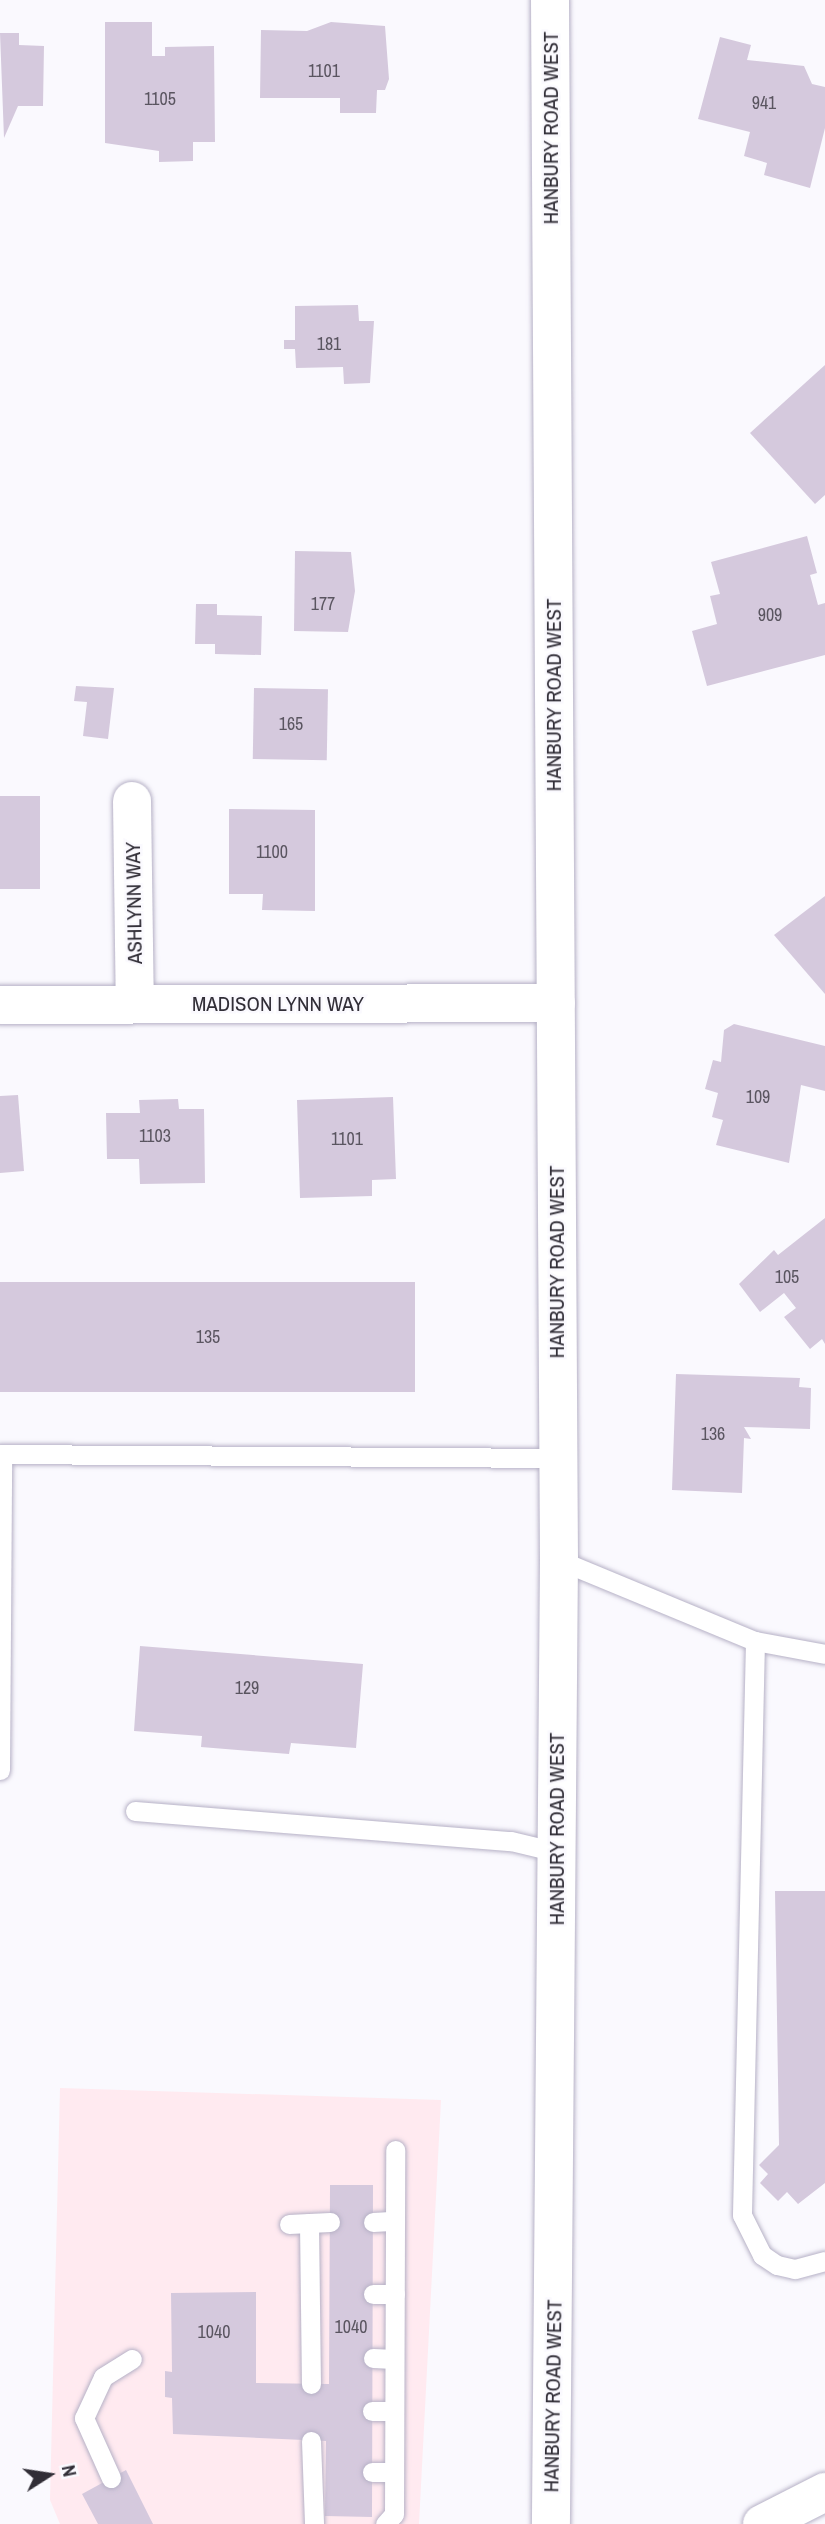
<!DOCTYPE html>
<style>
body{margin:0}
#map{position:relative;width:825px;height:2524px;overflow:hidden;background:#faf9fe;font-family:"Archivo Narrow",sans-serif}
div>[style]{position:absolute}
.commercial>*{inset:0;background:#ffeaf0}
.building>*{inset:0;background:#d5c9dd;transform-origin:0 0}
.roads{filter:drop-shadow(0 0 2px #b6b1c6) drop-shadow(0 0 2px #b6b1c6)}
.service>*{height:19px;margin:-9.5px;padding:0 9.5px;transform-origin:9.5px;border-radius:9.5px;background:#fff}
.minor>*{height:38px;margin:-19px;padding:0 19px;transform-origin:19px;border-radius:19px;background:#fff}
.secondary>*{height:38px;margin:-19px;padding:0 19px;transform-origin:19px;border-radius:19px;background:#fff}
.primary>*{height:38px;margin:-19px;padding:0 19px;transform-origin:19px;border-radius:19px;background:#fff}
span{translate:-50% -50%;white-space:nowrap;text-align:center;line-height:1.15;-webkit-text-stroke:5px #faf9fe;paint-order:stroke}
.number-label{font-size:18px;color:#5a5560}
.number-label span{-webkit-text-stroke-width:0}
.street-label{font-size:21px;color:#312e37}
.north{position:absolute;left:14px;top:2440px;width:70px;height:70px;-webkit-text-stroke:5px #faf9fe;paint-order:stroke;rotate:78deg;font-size:19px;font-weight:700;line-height:28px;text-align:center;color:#312e37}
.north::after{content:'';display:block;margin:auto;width:24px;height:32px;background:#312e37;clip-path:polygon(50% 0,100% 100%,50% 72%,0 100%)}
</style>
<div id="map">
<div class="commercial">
<i style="clip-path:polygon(60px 2088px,441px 2100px,419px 2524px,60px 2524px,50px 2500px)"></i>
</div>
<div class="building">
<i style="clip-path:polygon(105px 22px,152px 22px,152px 56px,165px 56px,165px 47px,214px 46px,215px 142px,193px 142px,193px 161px,159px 162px,159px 151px,105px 143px)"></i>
<i style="clip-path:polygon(331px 22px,385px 26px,389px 79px,385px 90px,377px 90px,376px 113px,340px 113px,340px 98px,260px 98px,261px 30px,307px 31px)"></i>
<i style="clip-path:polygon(0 33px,19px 33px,19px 45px,44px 46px,43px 106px,18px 106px,4px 138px)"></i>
<i style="clip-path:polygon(720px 37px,751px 45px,747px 60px,804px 66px,812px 84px,825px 87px,825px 128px,810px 188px,764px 175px,767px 163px,744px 156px,750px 132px,698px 119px)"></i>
<i style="clip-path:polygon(358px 305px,359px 321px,374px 321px,370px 383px,344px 384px,343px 367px,296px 368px,295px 349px,284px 349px,284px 340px,295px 340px,295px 306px)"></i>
<i style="clip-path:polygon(825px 365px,825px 495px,815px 504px,750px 433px)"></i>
<i style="clip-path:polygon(807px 536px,817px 573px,810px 575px,818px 605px,825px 603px,825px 655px,707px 686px,692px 631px,717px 624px,710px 596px,720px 594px,711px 562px)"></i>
<i style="clip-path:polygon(295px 551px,351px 552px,355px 591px,348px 632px,294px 631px)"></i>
<i style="clip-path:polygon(196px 604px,217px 604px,217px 615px,262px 616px,261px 655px,215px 654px,215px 644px,195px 644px)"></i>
<i style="clip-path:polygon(76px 686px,114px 688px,108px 739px,83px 736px,87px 702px,74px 701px)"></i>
<i style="left:254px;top:688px;width:74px;height:71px;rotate:1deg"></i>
<i style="left:0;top:796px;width:40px;height:93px"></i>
<i style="clip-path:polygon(229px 809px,315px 810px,315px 911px,262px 910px,263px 894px,229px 894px)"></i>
<i style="clip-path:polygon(825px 896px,825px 994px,774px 935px)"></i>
<i style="clip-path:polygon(734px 1024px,825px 1046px,825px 1091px,801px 1085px,789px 1163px,716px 1145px,723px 1120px,712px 1117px,718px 1093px,705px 1089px,713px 1060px,721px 1062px,724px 1030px)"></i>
<i style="clip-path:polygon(18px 1095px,24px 1171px,0 1173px,0 1096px)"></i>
<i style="clip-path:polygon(393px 1097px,396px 1179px,372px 1180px,372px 1196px,300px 1198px,297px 1100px)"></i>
<i style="clip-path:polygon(178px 1099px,179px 1109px,204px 1109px,205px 1183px,140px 1184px,139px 1159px,107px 1159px,106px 1113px,140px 1113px,139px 1100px)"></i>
<i style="clip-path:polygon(825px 1218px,825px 1344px,822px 1339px,810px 1349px,784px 1317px,796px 1308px,784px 1293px,760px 1312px,739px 1284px,774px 1250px,778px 1255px)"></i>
<i style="left:415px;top:1282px;width:110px;height:415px;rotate:90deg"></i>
<i style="clip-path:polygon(676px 1374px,800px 1378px,799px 1387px,811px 1388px,810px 1429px,744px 1427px,751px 1439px,744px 1438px,742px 1493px,672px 1490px)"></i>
<i style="clip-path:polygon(140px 1646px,363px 1664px,356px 1748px,291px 1743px,289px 1754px,201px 1747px,202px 1736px,134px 1731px)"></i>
<i style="clip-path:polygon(775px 1891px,825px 1891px,825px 2183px,798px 2204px,787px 2192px,778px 2201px,760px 2183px,768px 2174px,759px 2165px,779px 2145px)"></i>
<i style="clip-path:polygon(330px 2185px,373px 2185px,372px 2517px,325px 2516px,326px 2441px,173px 2434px,172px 2398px,165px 2397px,165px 2371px,172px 2372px,171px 2293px,256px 2292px,256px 2383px,329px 2384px)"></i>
<i style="clip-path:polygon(126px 2470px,153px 2524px,98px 2524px,82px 2494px)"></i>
</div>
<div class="roads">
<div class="service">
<i style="left:0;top:1454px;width:558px;rotate:0.41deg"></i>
<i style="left:559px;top:1560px;width:212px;rotate:22.5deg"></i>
<i style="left:755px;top:1641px;width:574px;rotate:91.3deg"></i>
<i style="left:742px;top:2215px;width:45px;rotate:63.4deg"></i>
<i style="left:762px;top:2255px;width:18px;rotate:34deg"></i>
<i style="left:777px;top:2265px;width:18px;rotate:13deg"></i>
<i style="left:795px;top:2269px;width:31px;rotate:-15deg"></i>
<i style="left:755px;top:1641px;width:71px;rotate:10.5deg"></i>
<i style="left:0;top:1770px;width:316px;rotate:-89.6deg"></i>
<i style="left:135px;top:1811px;width:377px;rotate:4.6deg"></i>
<i style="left:511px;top:1841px;width:47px;rotate:13.4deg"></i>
<i style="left:373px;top:2222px;width:22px;rotate:-3deg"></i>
<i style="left:309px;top:2223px;width:21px;rotate:-3deg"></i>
<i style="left:289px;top:2224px;width:20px;rotate:-3deg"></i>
<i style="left:309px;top:2223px;width:161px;rotate:89.3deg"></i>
<i style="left:373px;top:2294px;width:22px"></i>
<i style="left:373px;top:2358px;width:21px;rotate:3deg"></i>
<i style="left:372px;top:2411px;width:22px"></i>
<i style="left:311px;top:2441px;width:83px;rotate:87.9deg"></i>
<i style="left:372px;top:2472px;width:22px"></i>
<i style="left:111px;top:2478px;width:66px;rotate:-114.2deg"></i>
<i style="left:84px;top:2418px;width:45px;rotate:-65.1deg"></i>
<i style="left:103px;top:2377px;width:34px;rotate:-32deg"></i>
<i style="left:385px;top:2524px;width:13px;rotate:-48deg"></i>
<i style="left:394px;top:2514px;width:364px;rotate:-89.8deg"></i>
</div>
<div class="minor">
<i style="left:132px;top:801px;width:203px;rotate:89.2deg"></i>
<i style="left:0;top:1005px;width:556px;rotate:-0.21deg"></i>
</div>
<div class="secondary">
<i style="left:550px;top:0;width:1560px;rotate:89.67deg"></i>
<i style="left:559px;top:1560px;width:964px;rotate:90.48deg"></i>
</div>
<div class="primary">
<i style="left:762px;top:2524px;width:71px;rotate:-26.9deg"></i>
</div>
</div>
<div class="number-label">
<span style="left:324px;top:71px">1101</span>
<span style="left:160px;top:99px">1105</span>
<span style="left:764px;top:103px">941</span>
<span style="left:329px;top:344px">181</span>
<span style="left:323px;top:604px">177</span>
<span style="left:770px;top:615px">909</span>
<span style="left:291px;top:724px">165</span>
<span style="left:272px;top:852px">1100</span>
<span style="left:758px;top:1097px">109</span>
<span style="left:155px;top:1136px">1103</span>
<span style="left:347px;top:1139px">1101</span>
<span style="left:787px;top:1277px">105</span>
<span style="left:208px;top:1337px">135</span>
<span style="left:713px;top:1434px">136</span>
<span style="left:247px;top:1688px">129</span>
<span style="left:351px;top:2327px">1040</span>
<span style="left:214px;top:2332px">1040</span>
</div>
<div class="street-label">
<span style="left:551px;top:128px;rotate:-90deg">HANBURY ROAD WEST</span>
<span style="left:554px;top:695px;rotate:-90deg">HANBURY ROAD WEST</span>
<span style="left:134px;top:903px;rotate:-91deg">ASHLYNN WAY</span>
<span style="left:278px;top:1004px">MADISON LYNN WAY</span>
<span style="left:557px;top:1262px;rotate:-90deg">HANBURY ROAD WEST</span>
<span style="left:557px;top:1829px;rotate:-90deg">HANBURY ROAD WEST</span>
<span style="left:553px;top:2396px;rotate:-89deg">HANBURY ROAD WEST</span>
</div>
<div class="north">N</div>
</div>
